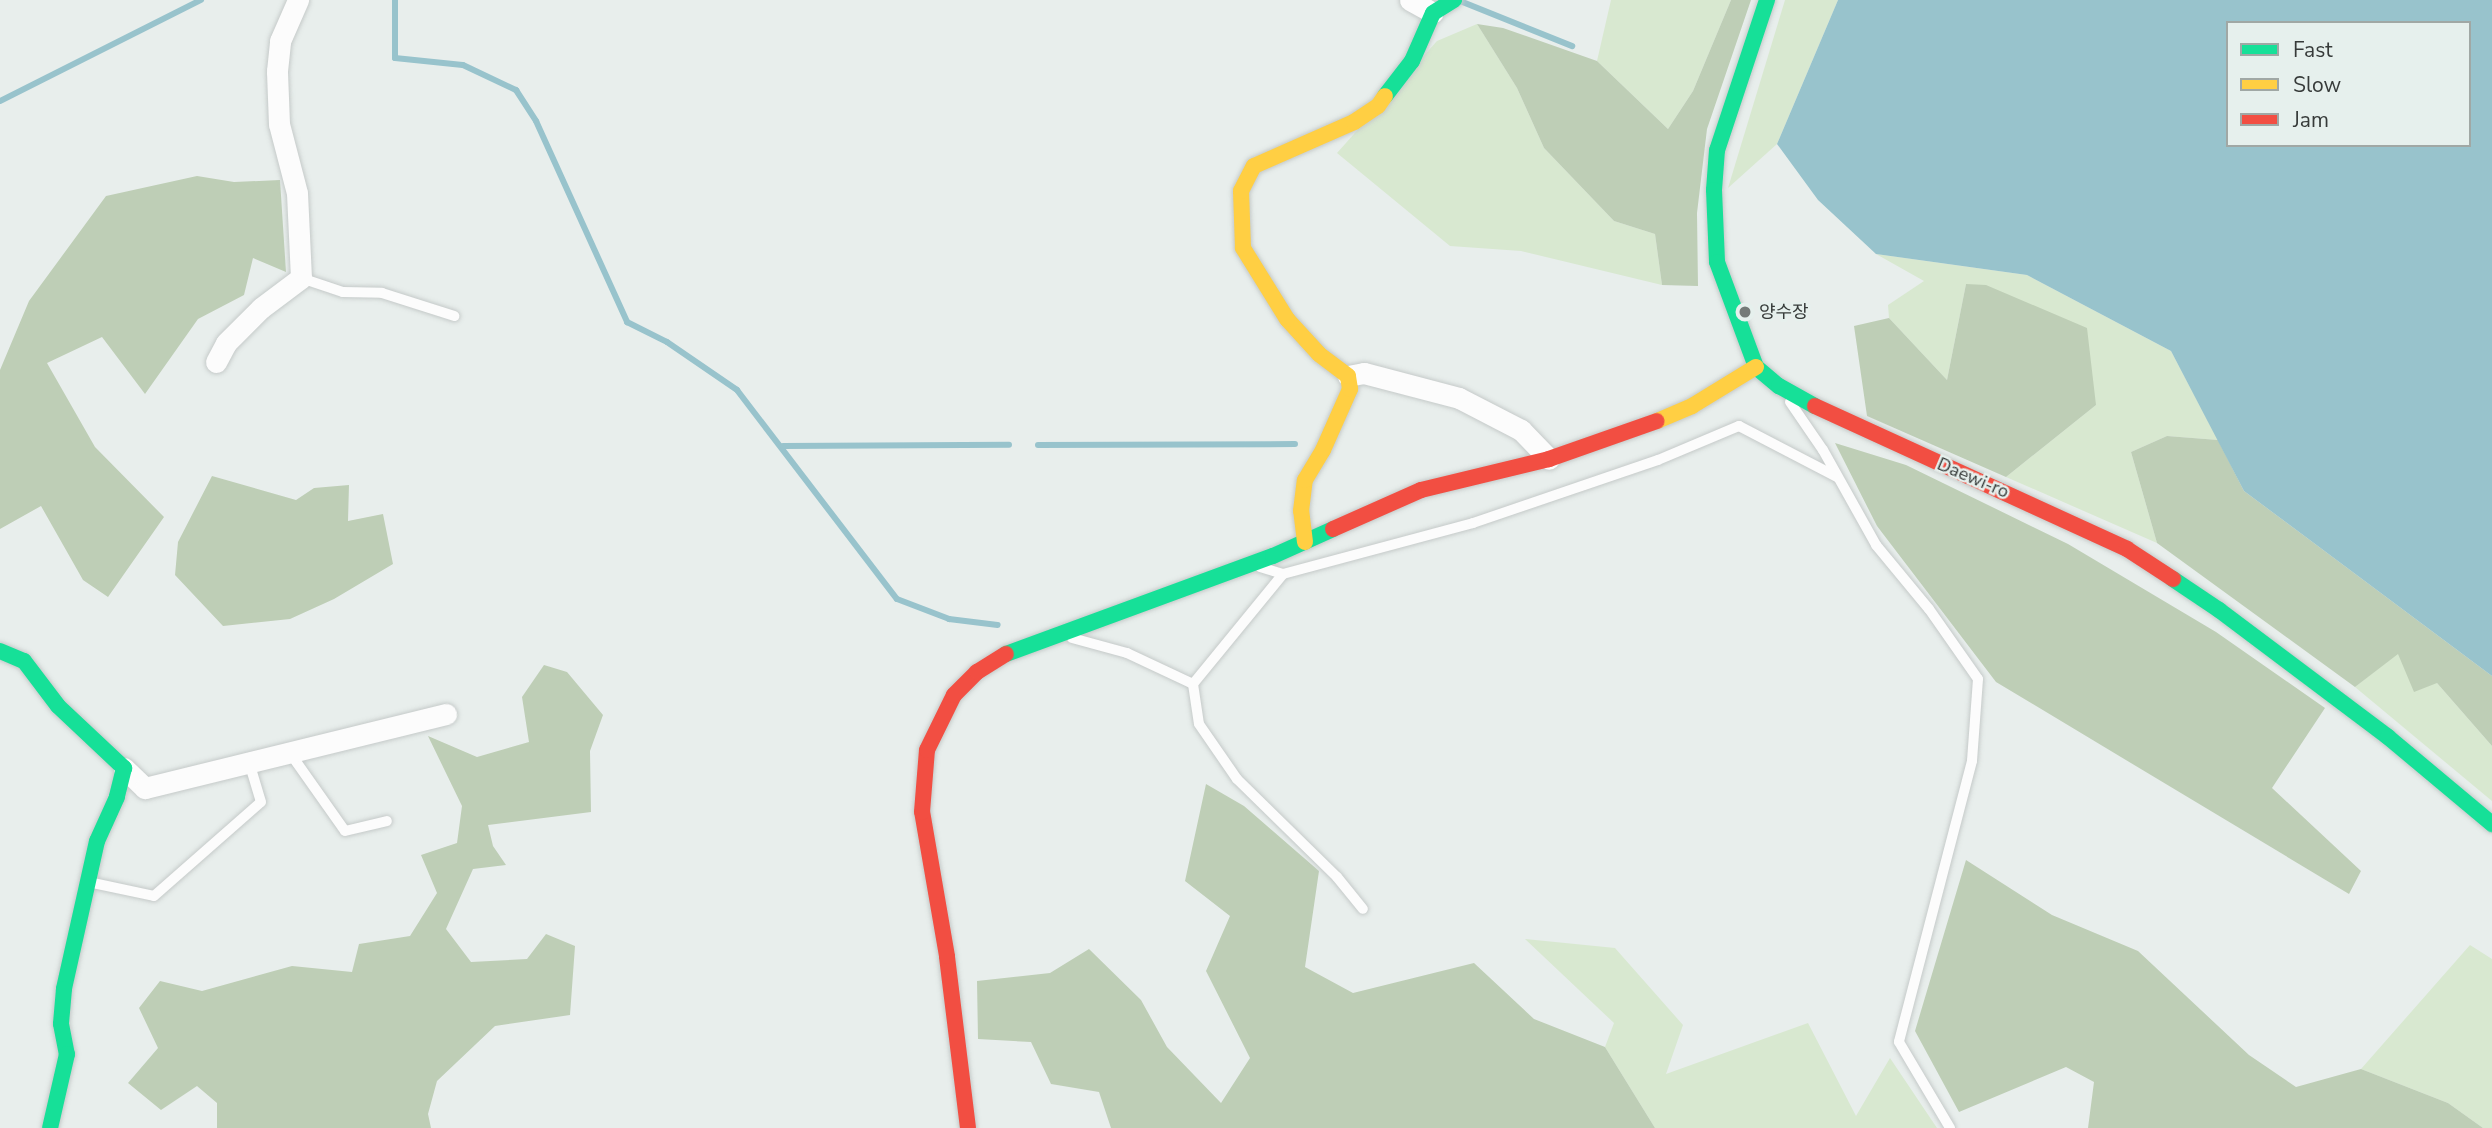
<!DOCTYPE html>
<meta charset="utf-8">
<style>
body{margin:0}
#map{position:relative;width:2492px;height:1128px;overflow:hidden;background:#e8eeec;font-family:"Nunito Sans","Noto Sans KR",sans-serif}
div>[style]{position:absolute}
.green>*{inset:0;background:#d8e8d0}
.forest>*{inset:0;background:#beceb6}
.water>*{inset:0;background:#98c3cc}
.stream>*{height:6px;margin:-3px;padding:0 3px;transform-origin:3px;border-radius:3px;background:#98c3cc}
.roads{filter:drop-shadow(0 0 2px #c5cac9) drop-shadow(0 0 2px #c5cac9)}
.lane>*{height:10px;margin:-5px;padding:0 5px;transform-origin:5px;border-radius:5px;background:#fcfcfc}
.street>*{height:21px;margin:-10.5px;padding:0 10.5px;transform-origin:10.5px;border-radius:10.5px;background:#fcfcfc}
.fast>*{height:16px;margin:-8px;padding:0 8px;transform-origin:8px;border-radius:8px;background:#16e098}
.slow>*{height:16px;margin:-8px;padding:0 8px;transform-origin:8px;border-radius:8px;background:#ffcf43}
.jam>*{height:16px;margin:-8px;padding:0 8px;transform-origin:8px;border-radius:8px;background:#f24e42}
.dots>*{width:19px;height:19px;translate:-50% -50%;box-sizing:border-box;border:4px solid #e6f0ed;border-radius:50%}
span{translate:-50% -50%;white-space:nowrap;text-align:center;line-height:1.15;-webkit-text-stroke:5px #e6f0ed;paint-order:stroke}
.poi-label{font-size:18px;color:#373b3a}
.left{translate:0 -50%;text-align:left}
.street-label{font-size:18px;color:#373b3a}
.legend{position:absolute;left:2226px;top:21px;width:245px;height:126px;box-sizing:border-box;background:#e6f0ed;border:2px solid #a0a8a5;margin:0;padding:9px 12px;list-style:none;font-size:21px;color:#373b3a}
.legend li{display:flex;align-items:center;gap:14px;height:35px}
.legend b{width:35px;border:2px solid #a0a8a5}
</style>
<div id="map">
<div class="green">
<i style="clip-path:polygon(1611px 0,1731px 0,1693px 91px,1668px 129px,1597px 61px)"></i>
<i style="clip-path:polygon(1785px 0,1838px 0,1777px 144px,1728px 188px)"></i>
<i style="clip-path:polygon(1477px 24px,1517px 88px,1544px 148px,1614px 221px,1655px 234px,1662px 285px,1521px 251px,1450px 246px,1337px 153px,1437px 41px)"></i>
<i style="clip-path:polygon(1876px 254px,2027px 275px,2171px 351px,2218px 440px,2167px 436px,2131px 452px,2157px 543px,2006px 477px,2096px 405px,1966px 284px,1947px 380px,1889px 318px,1888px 305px,1924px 281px)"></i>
<i style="clip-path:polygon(2398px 653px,2437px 683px,2492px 746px,2492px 801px,2355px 687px)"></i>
<i style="clip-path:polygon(1525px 939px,1615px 948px,1683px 1025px,1666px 1074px,1808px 1023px,1856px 1116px,1890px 1058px,1937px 1128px,1655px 1128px,1605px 1047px,1614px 1023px)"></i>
<i style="clip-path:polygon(2470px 945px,2492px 959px,2492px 1128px,2483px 1128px,2448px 1103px,2361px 1069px)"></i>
</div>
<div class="forest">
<i style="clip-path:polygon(1731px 0,1751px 0,1707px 129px,1697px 213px,1698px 286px,1662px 285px,1655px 234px,1614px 221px,1544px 148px,1517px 88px,1477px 24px,1503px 28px,1597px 61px,1668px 129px,1693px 91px)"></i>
<i style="clip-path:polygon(197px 176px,234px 182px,280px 180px,286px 272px,253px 258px,244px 295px,198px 319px,145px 394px,102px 337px,47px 363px,95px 447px,164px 517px,108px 597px,83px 580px,41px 506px,0 529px,0 370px,29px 301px,106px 196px)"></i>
<i style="clip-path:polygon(1966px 284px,1986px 285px,2087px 328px,2096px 405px,2006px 477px,1867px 416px,1854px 326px,1889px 318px,1947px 380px)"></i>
<i style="clip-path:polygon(2167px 436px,2218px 440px,2244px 491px,2492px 676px,2492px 746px,2437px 683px,2414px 692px,2398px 654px,2355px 687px,2157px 543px,2131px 452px)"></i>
<i style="clip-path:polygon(1835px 443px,1906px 465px,2068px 544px,2216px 632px,2325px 708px,2272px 788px,2361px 871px,2349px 894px,1996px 682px,1877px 526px)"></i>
<i style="clip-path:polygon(212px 476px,296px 500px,314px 488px,349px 485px,348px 521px,383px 514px,393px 564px,334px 599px,290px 619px,223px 626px,175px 575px,178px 542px)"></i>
<i style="clip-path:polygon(544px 665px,567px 672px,603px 715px,590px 751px,591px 812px,488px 825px,493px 846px,506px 865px,473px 869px,446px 929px,471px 962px,527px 959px,546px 934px,575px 946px,570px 1015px,495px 1026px,437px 1081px,428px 1114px,431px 1128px,217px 1128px,217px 1103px,197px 1086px,161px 1110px,128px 1083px,158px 1048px,139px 1008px,160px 981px,202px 991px,292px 966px,352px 972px,359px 944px,410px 936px,437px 893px,421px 855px,457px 843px,462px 806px,428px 736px,477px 757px,529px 742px,522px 697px)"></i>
<i style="clip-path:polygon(1206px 784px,1244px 806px,1319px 871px,1305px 967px,1353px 993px,1474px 963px,1534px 1019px,1605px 1047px,1655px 1128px,1111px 1128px,1099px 1092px,1051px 1084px,1031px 1042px,978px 1039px,977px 981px,1050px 973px,1089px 949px,1141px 1000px,1167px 1047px,1221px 1103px,1250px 1058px,1206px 971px,1230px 916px,1185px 881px)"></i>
<i style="clip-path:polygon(1966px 860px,2052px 915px,2138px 951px,2249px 1055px,2296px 1087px,2361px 1069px,2448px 1103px,2483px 1128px,2088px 1128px,2094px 1082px,2066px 1067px,1959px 1112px,1915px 1031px)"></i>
</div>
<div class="water">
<i style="clip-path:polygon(evenodd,1838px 0,2492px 0,2492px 676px,2244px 491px,2171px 351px,2027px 275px,1876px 254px,1818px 200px,1777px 144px,1838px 0,2228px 23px,2469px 23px,2469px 145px,2228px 145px,2228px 23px)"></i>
</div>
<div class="stream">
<i style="left:395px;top:0;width:58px;rotate:90deg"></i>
<i style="left:395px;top:58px;width:68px;rotate:5.9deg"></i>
<i style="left:463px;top:65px;width:59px;rotate:25.3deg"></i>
<i style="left:516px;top:90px;width:37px;rotate:57deg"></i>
<i style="left:536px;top:121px;width:221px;rotate:65.6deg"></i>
<i style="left:627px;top:322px;width:45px;rotate:26.6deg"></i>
<i style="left:667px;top:342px;width:85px;rotate:34.4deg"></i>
<i style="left:737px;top:390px;width:263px;rotate:52.6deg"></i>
<i style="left:897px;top:599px;width:56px;rotate:21deg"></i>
<i style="left:949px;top:619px;width:49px;rotate:7deg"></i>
<i style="left:1460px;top:1px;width:121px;rotate:21.9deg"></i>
<i style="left:0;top:101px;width:225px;rotate:-26.7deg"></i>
<i style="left:1038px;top:445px;width:257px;rotate:-0.2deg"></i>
<i style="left:783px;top:446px;width:226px;rotate:-0.3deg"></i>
</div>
<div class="roads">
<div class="lane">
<i style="left:301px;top:278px;width:44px;rotate:18.4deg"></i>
<i style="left:343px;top:292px;width:39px;rotate:1deg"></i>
<i style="left:382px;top:293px;width:76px;rotate:17.7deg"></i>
<i style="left:1790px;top:402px;width:58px;rotate:55.5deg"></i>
<i style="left:1823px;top:450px;width:109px;rotate:60.8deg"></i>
<i style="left:1876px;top:545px;width:83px;rotate:50.4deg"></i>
<i style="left:1929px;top:609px;width:85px;rotate:55deg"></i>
<i style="left:1978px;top:679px;width:82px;rotate:94.2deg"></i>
<i style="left:1972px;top:761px;width:290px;rotate:104.6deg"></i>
<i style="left:1899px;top:1042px;width:100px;rotate:59.3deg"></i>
<i style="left:1260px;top:567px;width:24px;rotate:17deg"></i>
<i style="left:1283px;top:574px;width:197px;rotate:-15deg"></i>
<i style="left:1473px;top:523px;width:195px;rotate:-18.8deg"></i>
<i style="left:1658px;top:460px;width:88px;rotate:-22.8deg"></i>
<i style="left:1739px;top:426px;width:110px;rotate:27.5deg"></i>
<i style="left:1283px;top:574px;width:142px;rotate:129.3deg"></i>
<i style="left:1193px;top:684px;width:40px;rotate:81.5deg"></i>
<i style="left:1199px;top:724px;width:67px;rotate:55.4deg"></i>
<i style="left:1237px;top:779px;width:140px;rotate:44.4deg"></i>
<i style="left:1337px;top:877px;width:41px;rotate:50.9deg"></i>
<i style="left:1072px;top:638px;width:57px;rotate:15.3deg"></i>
<i style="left:1127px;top:653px;width:73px;rotate:25.2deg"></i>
<i style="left:290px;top:753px;width:95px;rotate:54.8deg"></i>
<i style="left:345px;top:831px;width:43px;rotate:-13.4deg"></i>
<i style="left:93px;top:883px;width:62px;rotate:12deg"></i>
<i style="left:154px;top:896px;width:142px;rotate:-41.3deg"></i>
<i style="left:261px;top:802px;width:42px;rotate:-106.7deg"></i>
</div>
<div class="street">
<i style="left:1410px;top:0;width:26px;rotate:29deg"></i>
<i style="left:216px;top:362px;width:21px;rotate:-62deg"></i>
<i style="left:226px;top:343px;width:49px;rotate:-45deg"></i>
<i style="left:261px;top:308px;width:50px;rotate:-36.9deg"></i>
<i style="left:301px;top:278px;width:85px;rotate:-92.7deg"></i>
<i style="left:297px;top:193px;width:71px;rotate:-104.6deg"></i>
<i style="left:279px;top:124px;width:53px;rotate:-92.2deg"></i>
<i style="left:277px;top:71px;width:30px;rotate:-84deg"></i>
<i style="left:280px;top:41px;width:45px;rotate:-66.3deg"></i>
<i style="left:1348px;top:376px;width:16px;rotate:-11deg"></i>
<i style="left:1364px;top:373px;width:98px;rotate:14.7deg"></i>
<i style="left:1459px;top:398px;width:70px;rotate:27.3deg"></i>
<i style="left:1521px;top:430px;width:40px;rotate:46deg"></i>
<i style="left:124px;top:768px;width:29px;rotate:44deg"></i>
<i style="left:145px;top:788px;width:310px;rotate:-13.8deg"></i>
</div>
<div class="fast">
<i style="left:1767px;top:0;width:158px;rotate:108.4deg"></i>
<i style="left:1717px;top:150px;width:40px;rotate:94.3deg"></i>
<i style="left:1714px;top:190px;width:72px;rotate:87.6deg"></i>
<i style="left:1717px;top:262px;width:112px;rotate:69.6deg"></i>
<i style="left:1756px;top:367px;width:30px;rotate:40deg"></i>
<i style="left:1779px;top:386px;width:41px;rotate:29.1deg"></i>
<i style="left:1385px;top:96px;width:44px;rotate:-52.4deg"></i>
<i style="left:1412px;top:61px;width:52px;rotate:-66.4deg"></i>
<i style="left:1433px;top:13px;width:25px;rotate:-32deg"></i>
<i style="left:2173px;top:579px;width:55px;rotate:34deg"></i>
<i style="left:2219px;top:610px;width:211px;rotate:36.9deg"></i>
<i style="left:2388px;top:737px;width:136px;rotate:39.9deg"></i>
<i style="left:0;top:651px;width:26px;rotate:23deg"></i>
<i style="left:24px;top:661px;width:56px;rotate:52.9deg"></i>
<i style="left:58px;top:706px;width:91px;rotate:43.2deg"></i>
<i style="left:124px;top:768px;width:30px;rotate:104deg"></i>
<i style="left:117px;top:797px;width:48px;rotate:114.4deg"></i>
<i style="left:97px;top:841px;width:152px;rotate:102.6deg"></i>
<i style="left:64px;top:989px;width:35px;rotate:95deg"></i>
<i style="left:61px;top:1024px;width:31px;rotate:79deg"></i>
<i style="left:67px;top:1054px;width:76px;rotate:102.9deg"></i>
<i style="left:1006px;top:654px;width:284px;rotate:-20.2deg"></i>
<i style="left:1273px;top:556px;width:66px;rotate:-24.2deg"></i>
</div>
<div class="slow">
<i style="left:1657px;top:421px;width:38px;rotate:-23deg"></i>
<i style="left:1692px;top:406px;width:75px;rotate:-31.4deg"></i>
<i style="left:1305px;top:542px;width:31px;rotate:-97deg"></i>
<i style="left:1301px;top:511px;width:31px;rotate:-83deg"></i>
<i style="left:1305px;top:480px;width:35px;rotate:-59deg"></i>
<i style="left:1323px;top:450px;width:67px;rotate:-66.1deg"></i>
<i style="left:1350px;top:389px;width:13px;rotate:-99deg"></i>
<i style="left:1348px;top:376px;width:36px;rotate:-143deg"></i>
<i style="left:1319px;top:354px;width:47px;rotate:-132.4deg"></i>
<i style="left:1287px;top:319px;width:84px;rotate:-121.8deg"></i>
<i style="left:1243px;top:248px;width:57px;rotate:-92deg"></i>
<i style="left:1241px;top:191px;width:28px;rotate:-63deg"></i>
<i style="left:1254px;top:166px;width:109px;rotate:-23.7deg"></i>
<i style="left:1354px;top:122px;width:29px;rotate:-34deg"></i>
<i style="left:1378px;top:106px;width:12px;rotate:-55deg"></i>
</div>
<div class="jam">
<i style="left:1815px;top:406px;width:343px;rotate:24.6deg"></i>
<i style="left:2127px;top:549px;width:55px;rotate:33.1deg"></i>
<i style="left:1333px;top:529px;width:96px;rotate:-23.9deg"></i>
<i style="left:1421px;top:490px;width:132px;rotate:-13.6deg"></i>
<i style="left:1549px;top:459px;width:114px;rotate:-19.4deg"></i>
<i style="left:968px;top:1128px;width:173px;rotate:-97deg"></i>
<i style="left:947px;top:956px;width:146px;rotate:-99.8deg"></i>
<i style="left:922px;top:812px;width:62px;rotate:-85.4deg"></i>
<i style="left:927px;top:750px;width:61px;rotate:-63.9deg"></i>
<i style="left:954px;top:695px;width:33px;rotate:-45deg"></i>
<i style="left:977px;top:672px;width:34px;rotate:-32deg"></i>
</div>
</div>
<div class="dots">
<i style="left:1745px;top:312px;background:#757a78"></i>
</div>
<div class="poi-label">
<span class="left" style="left:1759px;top:312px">양수장</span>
</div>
<div class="street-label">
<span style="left:1973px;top:478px;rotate:23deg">Daewi-ro</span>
</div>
<ul class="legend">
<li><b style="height:9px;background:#16e098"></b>Fast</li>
<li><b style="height:9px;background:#ffcf43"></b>Slow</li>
<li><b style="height:9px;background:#f24e42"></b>Jam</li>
</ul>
</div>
